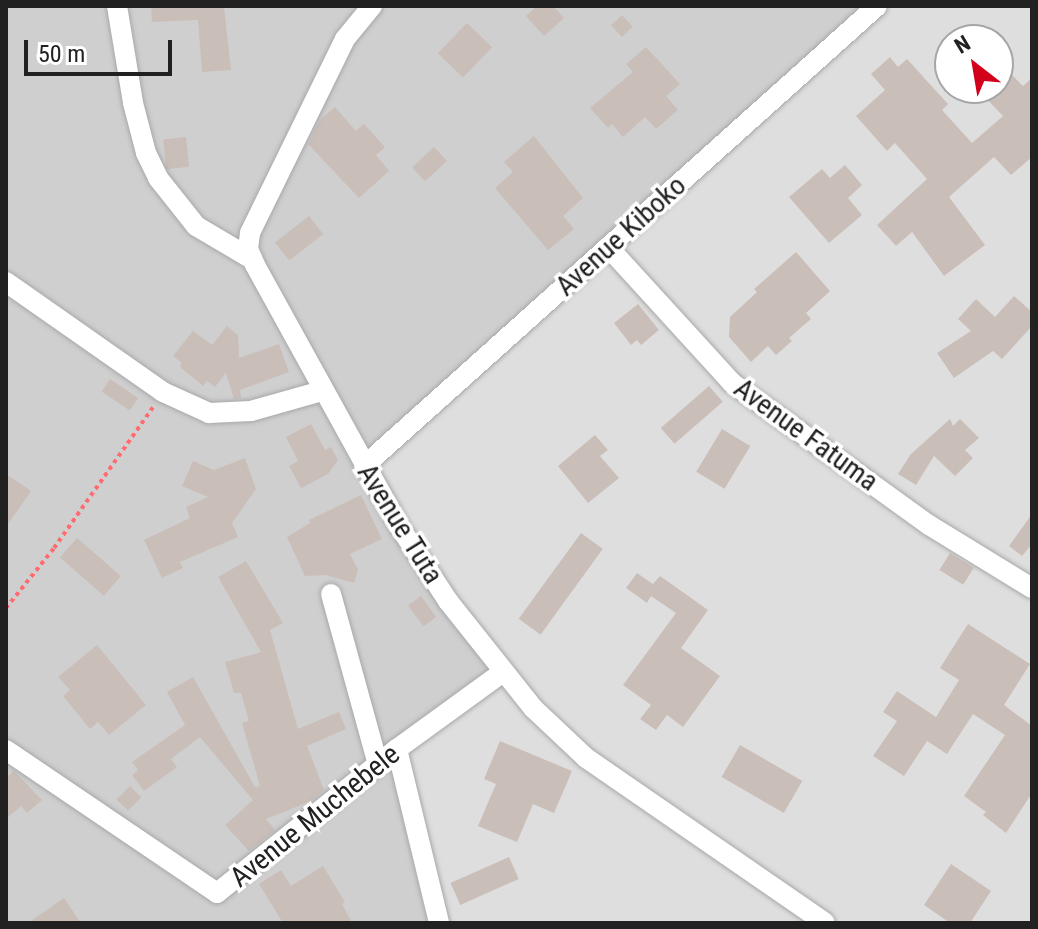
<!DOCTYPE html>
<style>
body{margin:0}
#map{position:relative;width:1038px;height:929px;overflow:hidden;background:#f2ede7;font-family:"Roboto Condensed",sans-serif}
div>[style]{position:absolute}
.residential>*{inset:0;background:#dfdede}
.religious>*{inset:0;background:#cfcfcf}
.building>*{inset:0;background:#cabeb9;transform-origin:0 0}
.path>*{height:4px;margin-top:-2px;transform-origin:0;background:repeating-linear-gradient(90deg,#ff6b6e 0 4px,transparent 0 8px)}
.roads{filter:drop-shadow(0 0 2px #a8a8a8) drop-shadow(0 0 2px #a8a8a8)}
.minor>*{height:20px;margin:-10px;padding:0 10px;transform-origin:10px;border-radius:10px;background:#fff}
span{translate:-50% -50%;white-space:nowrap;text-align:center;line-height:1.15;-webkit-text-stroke:7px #fff;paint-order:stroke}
.street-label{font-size:28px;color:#212121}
.frame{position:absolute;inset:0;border:8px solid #212121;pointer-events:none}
.north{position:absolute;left:934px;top:24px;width:80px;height:80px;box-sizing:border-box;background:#fff;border:2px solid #a6a6a6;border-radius:50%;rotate:329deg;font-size:22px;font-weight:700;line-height:32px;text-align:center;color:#212121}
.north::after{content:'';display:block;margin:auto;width:28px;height:36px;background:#d2001a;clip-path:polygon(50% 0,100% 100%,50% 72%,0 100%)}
.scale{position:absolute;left:24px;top:40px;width:148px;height:36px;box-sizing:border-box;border:4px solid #212121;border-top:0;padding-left:10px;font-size:24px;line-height:28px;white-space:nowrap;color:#212121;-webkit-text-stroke:6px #fff;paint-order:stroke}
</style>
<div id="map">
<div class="residential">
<i style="clip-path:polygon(evenodd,877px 6px,1032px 6px,1032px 923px,446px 923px,397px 749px,364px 466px,877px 6px,950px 40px,998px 40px,998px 88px,950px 88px,950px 40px)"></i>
</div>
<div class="religious">
<i style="clip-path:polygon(6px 6px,861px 6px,364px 466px,503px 672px,397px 749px,446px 923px,6px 923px)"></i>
</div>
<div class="building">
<i style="clip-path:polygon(151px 6px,224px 6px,231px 70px,202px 72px,198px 20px,152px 22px)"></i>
<i style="clip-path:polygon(537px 6px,553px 6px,564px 18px,544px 36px,526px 16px)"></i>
<i style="left:622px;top:15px;width:16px;height:15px;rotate:47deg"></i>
<i style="left:467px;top:23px;width:35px;height:42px;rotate:44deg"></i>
<i style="clip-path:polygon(646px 47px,680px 84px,666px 96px,678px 110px,656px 129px,645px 117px,623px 137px,612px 124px,608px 128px,590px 108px,633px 72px,626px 64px)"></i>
<i style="clip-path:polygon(890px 57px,898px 67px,907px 59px,948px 104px,942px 110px,972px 143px,1003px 116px,976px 88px,998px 88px,998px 61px,1023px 86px,1032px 78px,1032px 157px,1011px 175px,994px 157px,949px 197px,985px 245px,944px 276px,912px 232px,896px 246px,877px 225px,927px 179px,895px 143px,887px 151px,856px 116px,885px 90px,871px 74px)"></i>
<i style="clip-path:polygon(335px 107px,356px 131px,364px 124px,385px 147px,376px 155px,389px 171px,359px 198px,308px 144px,320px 120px)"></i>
<i style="clip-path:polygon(534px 136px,583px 198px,563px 216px,574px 229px,548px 250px,495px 188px,513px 172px,504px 162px)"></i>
<i style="left:186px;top:137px;width:30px;height:23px;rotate:84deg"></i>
<i style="left:434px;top:147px;width:19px;height:30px;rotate:47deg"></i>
<i style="clip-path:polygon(845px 165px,862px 185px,848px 198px,862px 215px,829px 243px,789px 197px,822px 169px,830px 178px)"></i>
<i style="left:309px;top:216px;width:23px;height:43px;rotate:52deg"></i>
<i style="clip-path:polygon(796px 252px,830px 291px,806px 313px,811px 319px,789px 338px,792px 341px,776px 355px,768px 346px,751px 362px,729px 337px,730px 317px,757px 292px,754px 289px)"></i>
<i style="clip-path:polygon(1014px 296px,1032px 312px,1032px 326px,1002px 359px,993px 351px,954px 378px,937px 353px,971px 331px,958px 319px,976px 299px,995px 317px)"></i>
<i style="clip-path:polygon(638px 304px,659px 330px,641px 345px,637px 340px,631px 345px,614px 323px)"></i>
<i style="clip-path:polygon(227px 326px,238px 335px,239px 358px,279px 344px,289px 372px,240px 390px,241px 398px,234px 399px,226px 373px,215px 387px,207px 381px,203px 386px,180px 367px,182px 363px,173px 356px,193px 331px,212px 345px)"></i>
<i style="left:110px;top:379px;width:34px;height:15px;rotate:34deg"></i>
<i style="left:709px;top:386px;width:21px;height:64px;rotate:49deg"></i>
<i style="clip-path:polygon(950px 419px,953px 426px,960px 419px,979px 438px,965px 450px,973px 458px,955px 476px,934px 456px,916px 485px,898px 474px,911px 454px)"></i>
<i style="clip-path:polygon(311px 424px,325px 450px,331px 447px,338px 460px,328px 474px,301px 488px,289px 466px,298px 461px,286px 437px)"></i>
<i style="left:722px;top:429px;width:33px;height:50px;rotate:31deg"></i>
<i style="clip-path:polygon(595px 435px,608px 450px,600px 456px,619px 478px,588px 503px,558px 466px)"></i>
<i style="clip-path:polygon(245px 458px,256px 489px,232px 523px,238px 537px,180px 562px,183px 568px,162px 578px,144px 540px,190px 518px,186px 507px,208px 497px,182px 486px,193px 461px,214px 470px)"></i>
<i style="clip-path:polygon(6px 474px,31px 491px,6px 527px)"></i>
<i style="clip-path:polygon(361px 495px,382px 539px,350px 554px,358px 570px,354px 583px,326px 575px,305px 576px,287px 537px,310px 523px,309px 520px)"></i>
<i style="clip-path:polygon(1032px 514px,1032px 544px,1022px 556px,1009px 546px)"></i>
<i style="left:581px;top:533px;width:27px;height:106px;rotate:36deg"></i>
<i style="left:77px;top:538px;width:58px;height:26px;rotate:41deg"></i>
<i style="left:950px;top:553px;width:28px;height:20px;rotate:32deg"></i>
<i style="clip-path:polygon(246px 561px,283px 623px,270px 630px,298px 729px,339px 712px,346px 729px,307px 746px,324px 790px,311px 801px,266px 819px,275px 830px,249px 851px,225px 825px,253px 800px,200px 737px,171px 759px,177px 767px,144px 791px,132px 775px,138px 770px,132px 762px,185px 725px,167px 692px,193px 677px,255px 787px,260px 786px,242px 723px,249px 721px,241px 693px,234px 693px,225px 662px,261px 652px,218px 577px)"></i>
<i style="clip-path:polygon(637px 573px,653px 584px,660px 576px,708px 610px,681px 648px,720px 676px,683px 727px,667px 715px,656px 730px,640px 719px,651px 705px,623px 685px,676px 613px,651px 596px,647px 603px,626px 588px)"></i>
<i style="left:421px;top:596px;width:26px;height:16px;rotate:54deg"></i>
<i style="clip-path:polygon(968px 624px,1030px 664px,1004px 705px,1032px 726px,1032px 793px,1006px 833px,983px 815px,986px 812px,964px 796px,1005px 735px,973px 714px,947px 754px,927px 741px,904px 776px,873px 756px,897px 721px,883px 712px,897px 691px,936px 717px,959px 680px,940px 668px)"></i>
<i style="clip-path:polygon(97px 645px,146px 705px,109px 735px,98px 722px,90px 729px,63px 696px,70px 690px,58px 677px)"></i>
<i style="clip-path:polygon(500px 741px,572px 771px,554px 813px,533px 804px,517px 842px,478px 826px,496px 784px,484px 779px)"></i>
<i style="left:740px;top:745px;width:72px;height:37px;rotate:30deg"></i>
<i style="clip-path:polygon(14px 771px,42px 800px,27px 813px,21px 806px,6px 819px,6px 778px)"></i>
<i style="left:130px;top:786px;width:16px;height:19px;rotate:45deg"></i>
<i style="left:509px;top:857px;width:24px;height:64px;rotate:66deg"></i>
<i style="clip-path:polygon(951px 864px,991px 891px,970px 923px,950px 923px,924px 905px)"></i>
<i style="clip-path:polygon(323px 866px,345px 902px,342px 904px,352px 923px,283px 923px,259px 884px,281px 870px,291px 886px)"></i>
<i style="clip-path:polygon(64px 898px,81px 923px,28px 923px)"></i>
</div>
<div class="path">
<i style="left:6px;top:608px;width:77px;rotate:-51.3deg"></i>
<i style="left:54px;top:548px;width:172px;rotate:-54.9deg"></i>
</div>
<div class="roads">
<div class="minor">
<i style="left:117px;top:6px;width:98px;rotate:80.6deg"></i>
<i style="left:133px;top:103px;width:52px;rotate:75.4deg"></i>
<i style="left:146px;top:153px;width:28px;rotate:64deg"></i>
<i style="left:158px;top:178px;width:61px;rotate:51.6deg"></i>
<i style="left:196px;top:226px;width:65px;rotate:30.5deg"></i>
<i style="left:372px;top:6px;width:43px;rotate:129.3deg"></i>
<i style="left:345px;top:39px;width:216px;rotate:116.1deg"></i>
<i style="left:250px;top:233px;width:16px;rotate:97deg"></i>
<i style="left:248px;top:249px;width:17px;rotate:66deg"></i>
<i style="left:255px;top:265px;width:298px;rotate:61.1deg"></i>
<i style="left:399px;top:526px;width:90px;rotate:56.8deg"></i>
<i style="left:448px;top:601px;width:137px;rotate:51.5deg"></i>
<i style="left:533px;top:708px;width:73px;rotate:43.3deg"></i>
<i style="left:586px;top:758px;width:290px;rotate:34.6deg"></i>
<i style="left:608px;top:247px;width:184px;rotate:47.6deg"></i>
<i style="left:732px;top:383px;width:243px;rotate:35.8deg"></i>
<i style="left:929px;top:525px;width:121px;rotate:31.5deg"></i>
<i style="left:6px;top:282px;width:192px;rotate:35deg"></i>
<i style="left:163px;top:392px;width:51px;rotate:24.5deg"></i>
<i style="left:209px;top:413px;width:42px;rotate:-2.7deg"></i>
<i style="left:251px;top:411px;width:74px;rotate:-15.7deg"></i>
<i style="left:364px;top:466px;width:689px;rotate:-41.88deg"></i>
<i style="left:331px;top:594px;width:177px;rotate:74.6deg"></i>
<i style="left:397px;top:749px;width:179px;rotate:76.4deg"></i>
<i style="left:6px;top:750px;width:255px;rotate:34.1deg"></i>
<i style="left:217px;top:893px;width:231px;rotate:-38.7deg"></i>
<i style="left:397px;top:749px;width:131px;rotate:-36deg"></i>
</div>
</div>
<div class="street-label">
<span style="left:621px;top:236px;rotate:-42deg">Avenue Kiboko</span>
<span style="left:806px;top:435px;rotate:36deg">Avenue Fatuma</span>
<span style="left:400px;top:524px;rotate:58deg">Avenue Tuta</span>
<span style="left:315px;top:816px;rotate:-39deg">Avenue Muchebele</span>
</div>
<div class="frame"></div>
<div class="north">N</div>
<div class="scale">50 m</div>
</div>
